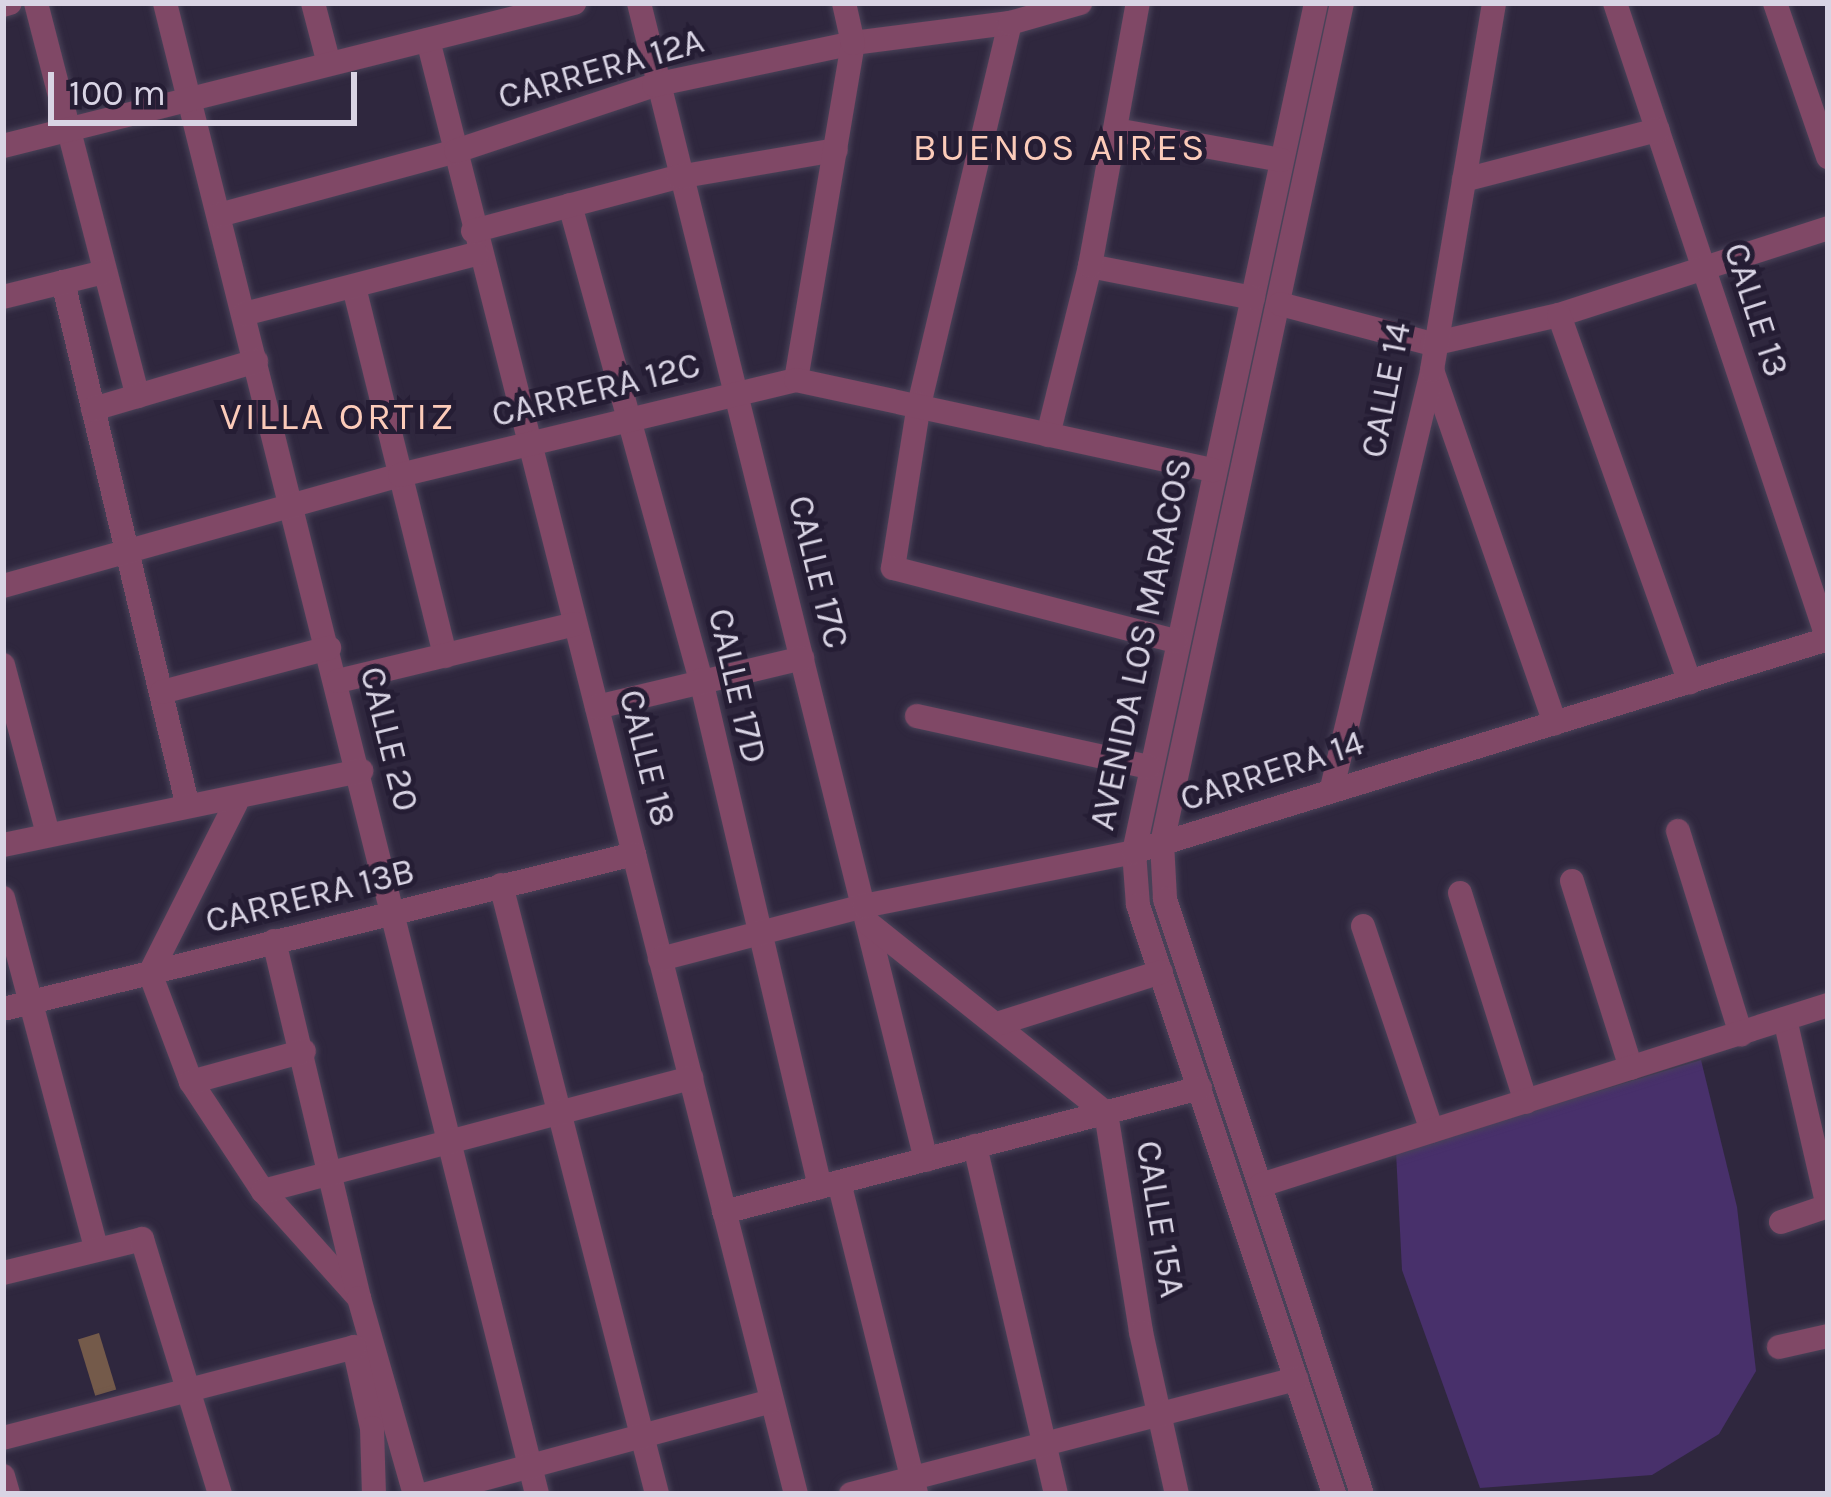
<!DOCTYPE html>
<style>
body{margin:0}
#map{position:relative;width:1831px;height:1497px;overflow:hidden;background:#2f273e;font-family:Karla,sans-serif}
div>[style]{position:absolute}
.green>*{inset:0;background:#48306b}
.building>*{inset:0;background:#745a4a;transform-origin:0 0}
.roads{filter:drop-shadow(0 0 3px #4a4359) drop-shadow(0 0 3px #4a4359)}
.minor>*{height:24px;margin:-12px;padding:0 12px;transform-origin:12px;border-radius:12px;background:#804866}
span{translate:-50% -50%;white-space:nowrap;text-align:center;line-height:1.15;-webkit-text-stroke:10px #251d34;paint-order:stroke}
.street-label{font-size:36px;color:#d9d4e4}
.neighbourhood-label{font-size:39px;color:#fbcbb9;letter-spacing:3px}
.frame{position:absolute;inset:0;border:6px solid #d9d4e4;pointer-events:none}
.scale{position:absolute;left:48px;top:72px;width:309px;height:54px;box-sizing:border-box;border:6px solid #d9d4e4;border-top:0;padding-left:15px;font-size:36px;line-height:42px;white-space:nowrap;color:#d9d4e4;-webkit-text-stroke:9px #251d34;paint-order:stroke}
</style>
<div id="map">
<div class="green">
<i style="clip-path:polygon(1701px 1060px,1737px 1207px,1756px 1371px,1719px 1434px,1652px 1475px,1480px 1488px,1402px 1270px,1396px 1152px)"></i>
</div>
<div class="building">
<i style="left:99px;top:1333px;width:59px;height:22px;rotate:73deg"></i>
</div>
<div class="roads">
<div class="minor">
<i style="left:36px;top:3px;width:406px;rotate:75.5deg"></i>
<i style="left:165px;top:3px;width:1537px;rotate:75.99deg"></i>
<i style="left:313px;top:3px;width:63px;rotate:75.3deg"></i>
<i style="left:639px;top:3px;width:1192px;rotate:76.07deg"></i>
<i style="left:1316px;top:3px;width:868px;rotate:102.1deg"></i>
<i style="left:1134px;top:852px;width:53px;rotate:85.7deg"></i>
<i style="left:1138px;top:905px;width:621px;rotate:71.59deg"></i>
<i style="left:1342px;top:3px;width:859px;rotate:102.09deg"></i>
<i style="left:1162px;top:843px;width:56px;rotate:86.9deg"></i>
<i style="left:1165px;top:899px;width:627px;rotate:71.68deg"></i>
<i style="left:1615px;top:3px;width:672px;rotate:71.51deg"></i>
<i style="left:1775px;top:3px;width:163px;rotate:71deg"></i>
<i style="left:3px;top:5px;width:7px;rotate:-16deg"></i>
<i style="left:1010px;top:23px;width:392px;rotate:103.4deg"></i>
<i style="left:919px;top:404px;width:166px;rotate:99deg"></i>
<i style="left:893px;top:568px;width:291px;rotate:14.5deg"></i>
<i style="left:428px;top:40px;width:1500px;rotate:75.8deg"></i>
<i style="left:1116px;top:130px;width:168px;rotate:10.3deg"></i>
<i style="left:3px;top:146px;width:589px;rotate:-14.06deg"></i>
<i style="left:1464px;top:180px;width:200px;rotate:-14.5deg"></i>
<i style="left:570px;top:205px;width:493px;rotate:74.6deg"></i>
<i style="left:701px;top:680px;width:521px;rotate:76.79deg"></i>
<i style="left:219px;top:215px;width:245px;rotate:-15.1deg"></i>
<i style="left:456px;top:151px;width:209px;rotate:-18.4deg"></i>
<i style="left:654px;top:85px;width:203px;rotate:-11.9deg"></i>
<i style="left:853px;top:43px;width:158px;rotate:-7.3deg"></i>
<i style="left:1010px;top:23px;width:73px;rotate:-15.9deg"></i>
<i style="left:473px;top:231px;width:212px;rotate:-14.8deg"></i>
<i style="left:678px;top:177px;width:160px;rotate:-9.7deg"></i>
<i style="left:1090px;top:266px;width:166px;rotate:11.1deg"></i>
<i style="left:63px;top:282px;width:536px;rotate:76.61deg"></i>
<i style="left:354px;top:287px;width:380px;rotate:76.1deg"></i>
<i style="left:3px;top:297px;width:104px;rotate:-13.9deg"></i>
<i style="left:1280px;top:304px;width:157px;rotate:14.7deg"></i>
<i style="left:1432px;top:344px;width:130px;rotate:-12.9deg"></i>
<i style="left:1559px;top:315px;width:283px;rotate:-17.9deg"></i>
<i style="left:244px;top:314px;width:240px;rotate:-14.5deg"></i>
<i style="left:1559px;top:315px;width:390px;rotate:70.4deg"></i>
<i style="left:1433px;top:373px;width:371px;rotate:70.8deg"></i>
<i style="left:796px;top:380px;width:342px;rotate:-80.4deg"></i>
<i style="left:853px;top:43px;width:41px;rotate:-102.7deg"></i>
<i style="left:93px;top:409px;width:170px;rotate:-16.4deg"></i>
<i style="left:1048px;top:435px;width:174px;rotate:-76deg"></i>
<i style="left:1090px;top:266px;width:267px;rotate:-79.7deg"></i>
<i style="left:3px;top:586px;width:412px;rotate:-15.6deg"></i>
<i style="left:400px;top:475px;width:407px;rotate:-13.5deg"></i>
<i style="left:796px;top:380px;width:427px;rotate:12.2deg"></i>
<i style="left:3px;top:665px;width:175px;rotate:75.1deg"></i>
<i style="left:338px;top:681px;width:244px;rotate:-13.5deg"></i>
<i style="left:162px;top:692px;width:173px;rotate:-14.8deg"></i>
<i style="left:597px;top:707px;width:211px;rotate:-13.4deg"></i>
<i style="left:917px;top:716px;width:237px;rotate:12.4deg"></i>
<i style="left:1332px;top:788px;width:430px;rotate:-76.5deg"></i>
<i style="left:1432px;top:370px;width:372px;rotate:-80.4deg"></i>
<i style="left:236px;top:803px;width:191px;rotate:116.8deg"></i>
<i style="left:150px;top:973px;width:116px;rotate:69.4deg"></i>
<i style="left:191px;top:1082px;width:131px;rotate:56.6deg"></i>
<i style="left:263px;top:1191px;width:144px;rotate:48.1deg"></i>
<i style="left:1678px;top:831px;width:213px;rotate:72.8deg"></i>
<i style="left:3px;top:845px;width:366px;rotate:-11.7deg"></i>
<i style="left:1572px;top:881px;width:196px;rotate:72.5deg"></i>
<i style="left:501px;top:885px;width:629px;rotate:75.63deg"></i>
<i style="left:1460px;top:893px;width:219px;rotate:72.5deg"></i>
<i style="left:3px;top:898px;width:361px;rotate:75.1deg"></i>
<i style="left:868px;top:923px;width:305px;rotate:38.6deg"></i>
<i style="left:1106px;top:1113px;width:222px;rotate:80.9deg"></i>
<i style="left:1141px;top:1332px;width:166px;rotate:77.5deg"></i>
<i style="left:1363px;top:926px;width:216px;rotate:71.4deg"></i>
<i style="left:274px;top:941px;width:367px;rotate:76.6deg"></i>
<i style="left:359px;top:1298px;width:204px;rotate:74.1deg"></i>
<i style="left:660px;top:959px;width:211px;rotate:-14.6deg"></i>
<i style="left:864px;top:906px;width:275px;rotate:-11.3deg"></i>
<i style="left:1134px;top:852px;width:726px;rotate:-17.06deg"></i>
<i style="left:3px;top:1009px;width:650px;rotate:-13.8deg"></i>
<i style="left:1785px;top:1019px;width:193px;rotate:77.1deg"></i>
<i style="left:997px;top:1024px;width:172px;rotate:-17.6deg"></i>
<i style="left:191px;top:1082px;width:117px;rotate:-15.3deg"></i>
<i style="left:975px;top:1146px;width:357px;rotate:76.9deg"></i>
<i style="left:839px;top:1182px;width:321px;rotate:76.1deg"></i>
<i style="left:1261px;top:1185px;width:595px;rotate:-17.61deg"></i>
<i style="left:263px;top:1191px;width:443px;rotate:-14.8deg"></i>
<i style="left:724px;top:1212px;width:492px;rotate:-14.6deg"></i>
<i style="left:1781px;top:1222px;width:50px;rotate:-18.8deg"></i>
<i style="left:3px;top:1273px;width:143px;rotate:-13.7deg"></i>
<i style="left:142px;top:1239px;width:267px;rotate:73deg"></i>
<i style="left:354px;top:1347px;width:83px;rotate:77.5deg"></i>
<i style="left:372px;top:1428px;width:66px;rotate:88.3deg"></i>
<i style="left:1779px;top:1347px;width:50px;rotate:-12.7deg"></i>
<i style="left:3px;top:1438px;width:363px;rotate:-14.5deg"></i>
<i style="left:3px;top:1476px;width:19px;rotate:74deg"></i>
<i style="left:427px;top:1494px;width:357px;rotate:-15.1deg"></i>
<i style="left:851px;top:1494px;width:460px;rotate:-14.5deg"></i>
</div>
</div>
<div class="street-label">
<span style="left:601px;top:69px;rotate:-16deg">CARRERA 12A</span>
<span style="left:1756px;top:310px;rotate:72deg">CALLE 13</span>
<span style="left:596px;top:390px;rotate:-14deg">CARRERA 12C</span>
<span style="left:1386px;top:390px;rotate:-79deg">CALLE 14</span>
<span style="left:818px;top:572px;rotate:76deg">CALLE 17C</span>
<span style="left:1141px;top:644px;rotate:-78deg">AVENIDA LOS MARACOS</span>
<span style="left:737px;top:686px;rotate:77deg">CALLE 17D</span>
<span style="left:389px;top:739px;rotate:76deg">CALLE 20</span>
<span style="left:647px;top:758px;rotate:76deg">CALLE 18</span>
<span style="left:1272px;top:771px;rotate:-18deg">CARRERA 14</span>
<span style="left:310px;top:896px;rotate:-14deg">CARRERA 13B</span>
<span style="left:1160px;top:1219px;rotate:81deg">CALLE 15A</span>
</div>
<div class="neighbourhood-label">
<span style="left:1060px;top:147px">BUENOS AIRES</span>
<span style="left:338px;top:416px">VILLA ORTIZ</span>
</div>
<div class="frame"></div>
<div class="scale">100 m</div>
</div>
